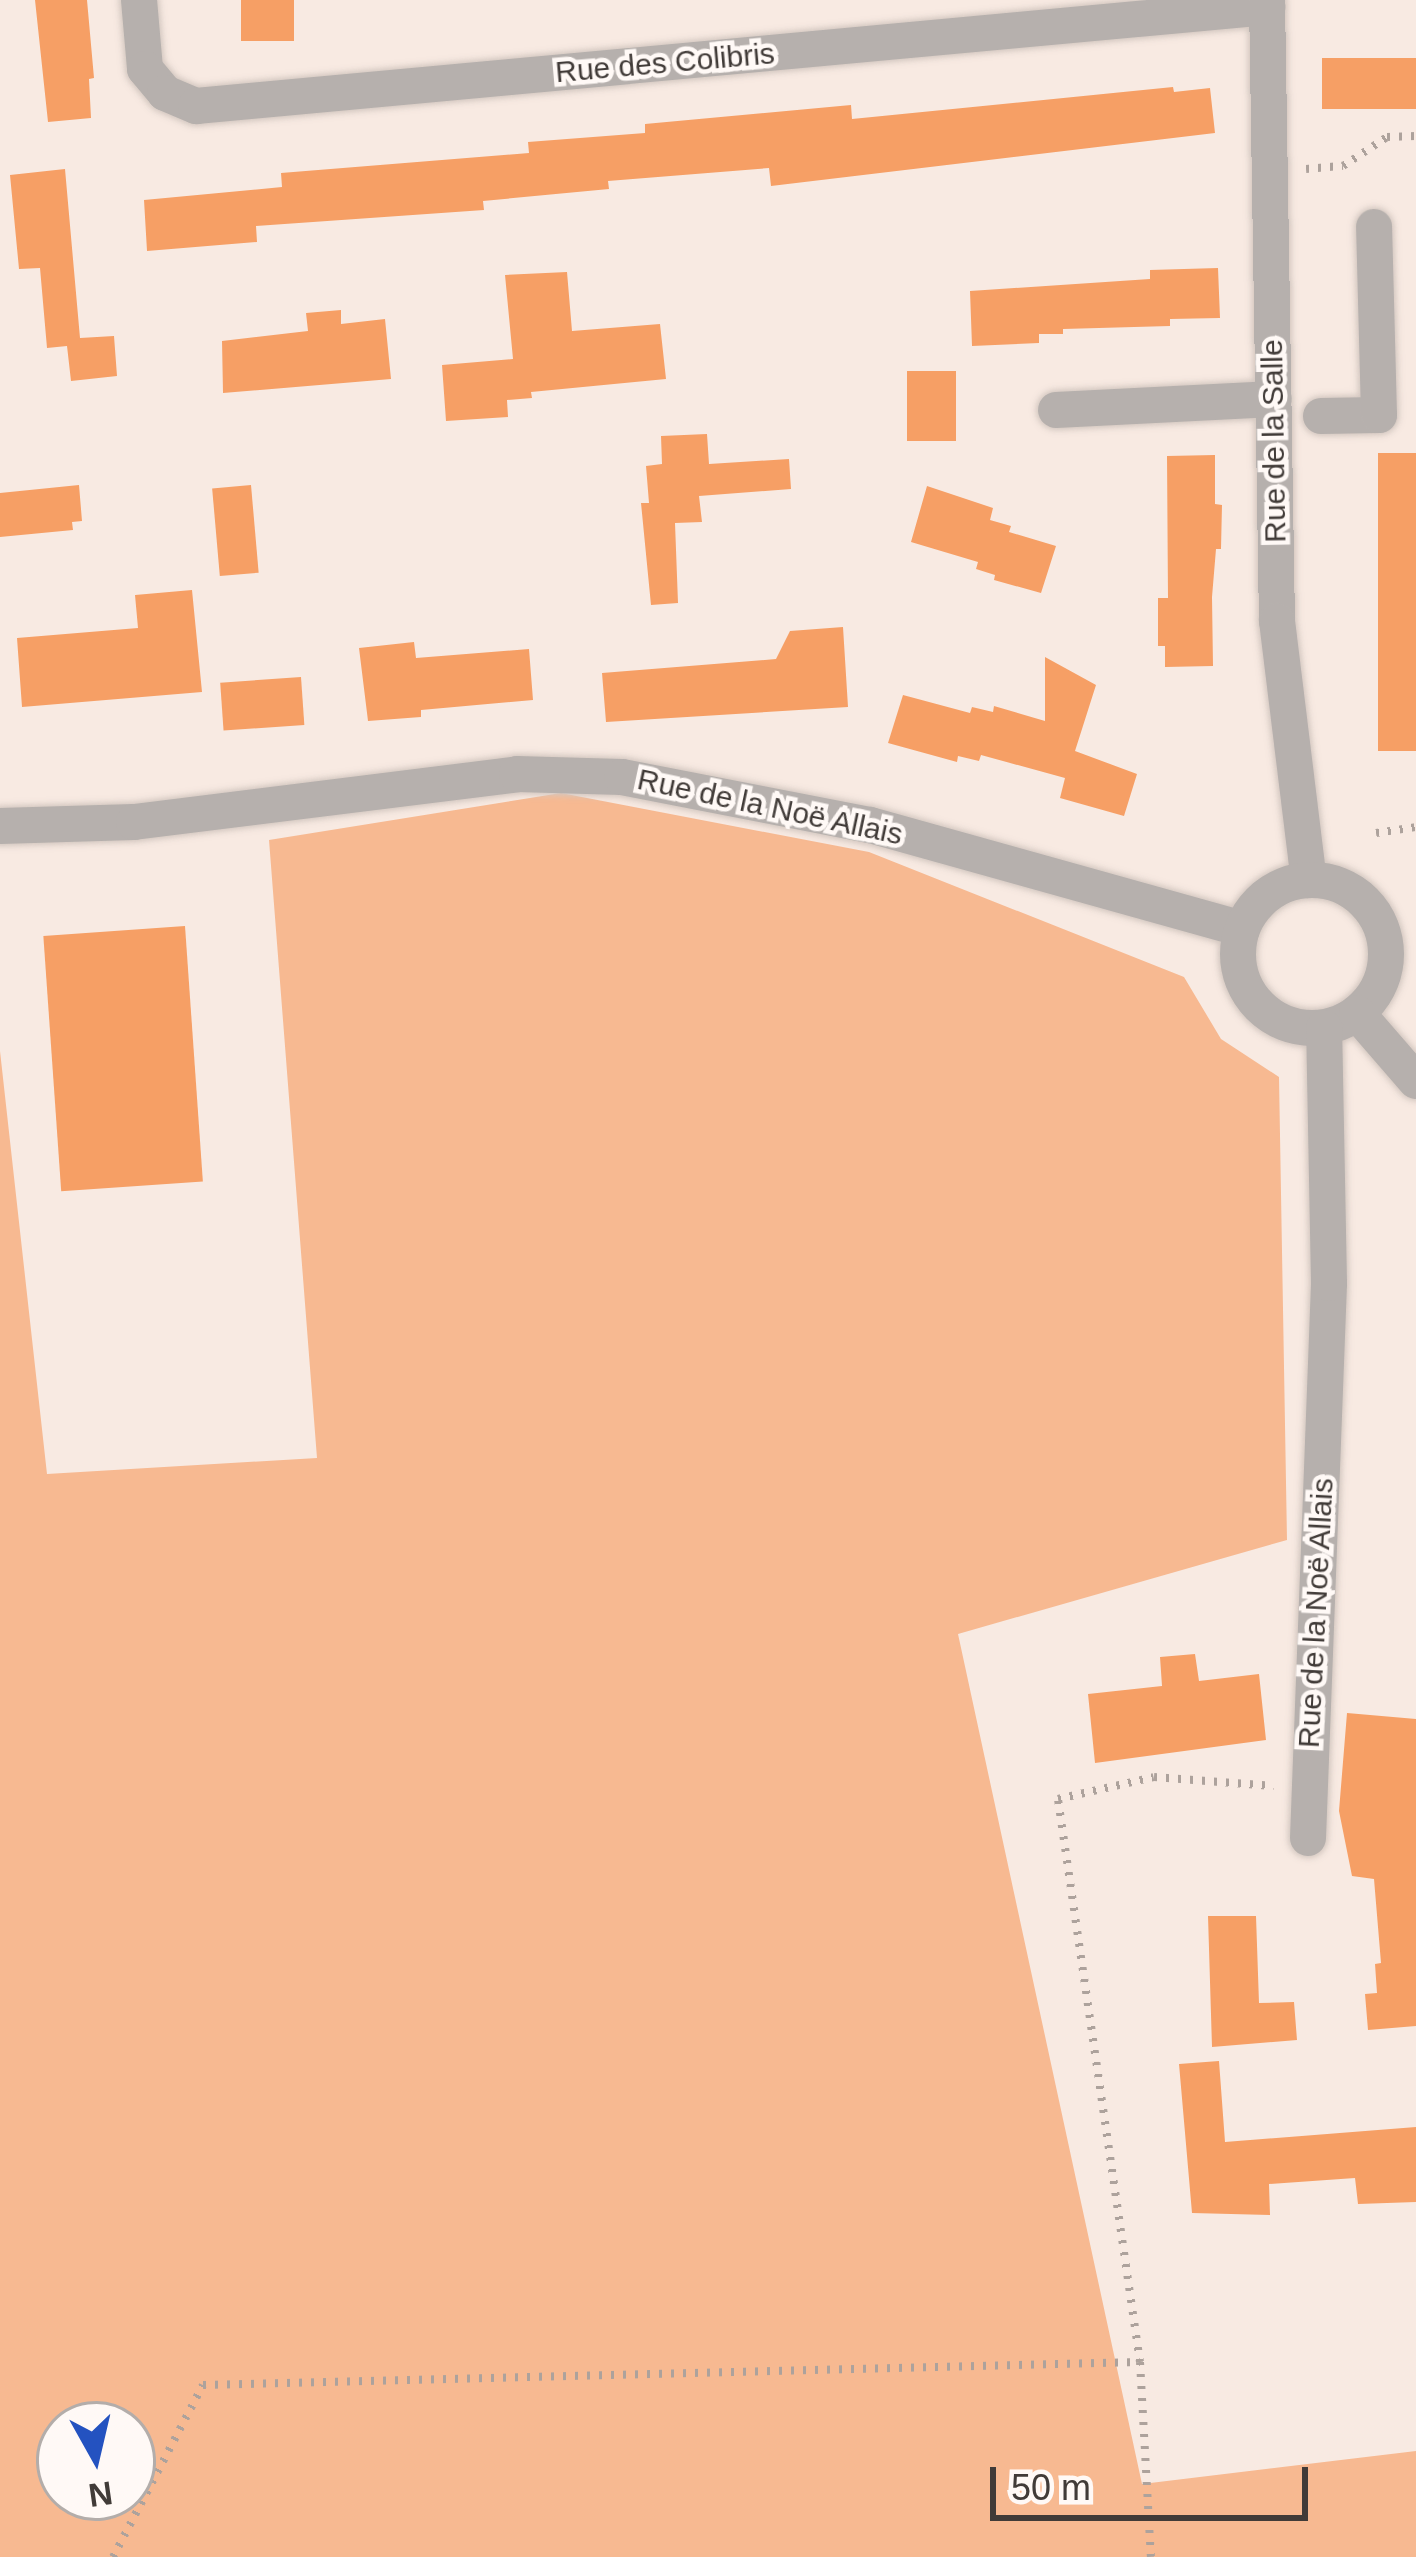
<!DOCTYPE html>
<meta charset="utf-8">
<style>
body{margin:0}
#map{position:relative;width:1416px;height:2557px;overflow:hidden;background:#f8eae2;font-family:Arial,sans-serif}
div>[style]{position:absolute}
.green>*{inset:0;background:#f7b991}
.building>*{inset:0;background:#f69f65;transform-origin:0 0}
.path>*{height:8px;margin-top:-4px;transform-origin:0;background:repeating-linear-gradient(90deg,#ada29c 0 3px,transparent 0 12px)}
.roads{filter:drop-shadow(0 0 3px #d3c7c0) drop-shadow(0 0 3px #d3c7c0)}
.minor>*{height:36px;margin:-18px;padding:0 18px;transform-origin:18px;border-radius:18px;background:#b6b0ad}
.minor>.ring{margin:-18px;padding:0;box-sizing:content-box;background:none;border:36px solid #b6b0ad;border-radius:50%}
span{translate:-50% -50%;white-space:nowrap;text-align:center;line-height:1.15;-webkit-text-stroke:9px #fff9f6;paint-order:stroke}
.street-label{font-size:30px;color:#413b38}
.north{position:absolute;left:36px;top:2401px;width:120px;height:120px;box-sizing:border-box;background:#fff9f6;border:3px solid #b3adaa;border-radius:50%;rotate:172deg;font-size:33px;font-weight:700;line-height:48px;text-align:center;color:#413b38}
.north::after{content:'';display:block;margin:auto;width:42px;height:54px;background:#2452c0;clip-path:polygon(50% 0,100% 100%,50% 72%,0 100%)}
.scale{position:absolute;left:990px;top:2467px;width:318px;height:54px;box-sizing:border-box;border:6px solid #413b38;border-top:0;padding-left:15px;font-size:36px;line-height:42px;white-space:nowrap;color:#413b38;-webkit-text-stroke:9px #fff9f6;paint-order:stroke}
</style>
<div id="map">
<div class="green">
<i style="clip-path:polygon(evenodd,561px 793px,869px 852px,1184px 977px,1221px 1039px,1279px 1077px,1287px 1540px,958px 1634px,1142px 2484px,1416px 2451px,1416px 2557px,0 2557px,0 1051px,47px 1474px,317px 1458px,269px 840px,561px 793px,60px 2425px,132px 2425px,132px 2497px,60px 2497px,60px 2425px)"></i>
</div>
<div class="building">
<i style="clip-path:polygon(35px 0,87px 0,94px 78px,89px 79px,91px 118px,48px 122px)"></i>
<i style="left:241px;top:0;width:53px;height:41px"></i>
<i style="left:1416px;top:58px;width:51px;height:94px;rotate:90deg"></i>
<i style="clip-path:polygon(1173px 87px,1174px 92px,1210px 88px,1215px 133px,771px 186px,769px 168px,608px 181px,609px 189px,483px 201px,484px 210px,256px 226px,257px 242px,147px 251px,144px 200px,282px 187px,281px 173px,529px 153px,528px 142px,645px 133px,645px 124px,851px 105px,852px 119px)"></i>
<i style="clip-path:polygon(65px 169px,80px 338px,114px 336px,117px 376px,71px 381px,67px 346px,47px 348px,40px 268px,19px 269px,10px 175px)"></i>
<i style="clip-path:polygon(1218px 268px,1220px 318px,1170px 319px,1170px 326px,1063px 329px,1063px 334px,1039px 334px,1039px 343px,972px 346px,970px 291px,1150px 279px,1150px 270px)"></i>
<i style="clip-path:polygon(567px 272px,572px 331px,660px 324px,666px 379px,531px 392px,532px 398px,507px 400px,508px 417px,446px 421px,442px 365px,513px 359px,505px 275px)"></i>
<i style="clip-path:polygon(341px 310px,341px 324px,385px 319px,391px 379px,223px 393px,222px 341px,308px 331px,306px 313px)"></i>
<i style="left:956px;top:371px;width:70px;height:49px;rotate:90deg"></i>
<i style="clip-path:polygon(707px 434px,709px 464px,789px 459px,791px 489px,699px 496px,702px 522px,675px 523px,678px 603px,651px 605px,641px 503px,649px 503px,646px 466px,662px 464px,661px 436px)"></i>
<i style="left:1416px;top:453px;width:298px;height:38px;rotate:90deg"></i>
<i style="clip-path:polygon(1215px 455px,1215px 504px,1222px 505px,1221px 549px,1216px 549px,1212px 597px,1213px 666px,1165px 667px,1165px 646px,1158px 646px,1158px 598px,1168px 598px,1167px 456px)"></i>
<i style="clip-path:polygon(79px 485px,82px 521px,72px 522px,73px 530px,0 537px,0 493px)"></i>
<i style="left:251px;top:485px;width:88px;height:39px;rotate:85deg"></i>
<i style="clip-path:polygon(927px 486px,993px 508px,990px 520px,1011px 526px,1009px 532px,1056px 546px,1041px 593px,994px 580px,995px 575px,976px 569px,978px 562px,911px 542px)"></i>
<i style="clip-path:polygon(192px 590px,202px 692px,22px 707px,17px 638px,138px 628px,135px 595px)"></i>
<i style="clip-path:polygon(843px 627px,848px 707px,606px 722px,602px 673px,776px 659px,790px 631px)"></i>
<i style="clip-path:polygon(414px 642px,416px 658px,529px 649px,533px 700px,421px 710px,421px 717px,368px 721px,359px 648px)"></i>
<i style="clip-path:polygon(1045px 657px,1096px 685px,1075px 751px,1137px 774px,1124px 816px,1060px 798px,1065px 778px,981px 755px,979px 761px,958px 756px,957px 762px,888px 743px,903px 695px,970px 713px,972px 707px,993px 712px,994px 706px,1045px 721px)"></i>
<i style="left:301px;top:677px;width:48px;height:81px;rotate:86deg"></i>
<i style="left:185px;top:926px;width:256px;height:142px;rotate:86deg"></i>
<i style="clip-path:polygon(1195px 1654px,1199px 1681px,1259px 1674px,1266px 1740px,1095px 1763px,1088px 1694px,1162px 1686px,1160px 1657px)"></i>
<i style="clip-path:polygon(1347px 1713px,1416px 1719px,1416px 2026px,1368px 2030px,1365px 1994px,1377px 1993px,1375px 1964px,1381px 1963px,1374px 1879px,1352px 1876px,1339px 1811px)"></i>
<i style="clip-path:polygon(1208px 1916px,1256px 1916px,1259px 2003px,1294px 2002px,1297px 2040px,1212px 2047px)"></i>
<i style="clip-path:polygon(1219px 2061px,1225px 2142px,1416px 2127px,1416px 2202px,1358px 2204px,1355px 2178px,1269px 2184px,1270px 2215px,1192px 2213px,1179px 2064px)"></i>
</div>
<div class="path">
<i style="left:1306px;top:169px;width:37px;rotate:-5deg"></i>
<i style="left:1343px;top:166px;width:53px;rotate:-33.4deg"></i>
<i style="left:1387px;top:137px;width:29px;rotate:-2deg"></i>
<i style="left:1376px;top:833px;width:40px;rotate:-8.5deg"></i>
<i style="left:1140px;top:2362px;width:195px;rotate:86.8deg"></i>
<i style="left:113px;top:2557px;width:194px;rotate:-62.4deg"></i>
<i style="left:203px;top:2385px;width:937px;rotate:-1.41deg"></i>
<i style="left:1140px;top:2362px;width:569px;rotate:-98.29deg"></i>
<i style="left:1058px;top:1799px;width:98px;rotate:-12.9deg"></i>
<i style="left:1154px;top:1777px;width:120px;rotate:4.3deg"></i>
</div>
<div class="roads">
<div class="minor">
<i style="left:139px;top:0;width:69px;rotate:85deg"></i>
<i style="left:145px;top:69px;width:31px;rotate:50deg"></i>
<i style="left:165px;top:93px;width:34px;rotate:23deg"></i>
<i style="left:196px;top:106px;width:1076px;rotate:-5.28deg"></i>
<i style="left:1267px;top:0;width:621px;rotate:89.08deg"></i>
<i style="left:1277px;top:621px;width:261px;rotate:83deg"></i>
<i style="left:1056px;top:410px;width:218px;rotate:-2.9deg"></i>
<i style="left:1321px;top:416px;width:58px;rotate:-1deg"></i>
<i style="left:1379px;top:415px;width:188px;rotate:-91.5deg"></i>
<i style="left:0;top:826px;width:134px;rotate:-1.7deg"></i>
<i style="left:134px;top:822px;width:386px;rotate:-7.1deg"></i>
<i style="left:517px;top:774px;width:105px;rotate:1.6deg"></i>
<i style="left:622px;top:777px;width:253px;rotate:11deg"></i>
<i style="left:870px;top:825px;width:386px;rotate:15.6deg"></i>
<i class="ring" style="left:1238px;top:880px;width:112px;height:112px"></i>
<i style="left:1357px;top:1013px;width:90px;rotate:49.1deg"></i>
<i style="left:1308px;top:1838px;width:555px;rotate:-87.83deg"></i>
<i style="left:1329px;top:1283px;width:255px;rotate:-91.1deg"></i>
</div>
</div>
<div class="street-label">
<span style="left:665px;top:63px;rotate:-5deg">Rue des Colibris</span>
<span style="left:1274px;top:441px;rotate:-91deg">Rue de la Salle</span>
<span style="left:770px;top:807px;rotate:12deg">Rue de la Noë Allais</span>
<span style="left:1316px;top:1613px;rotate:-87deg">Rue de la Noë Allais</span>
</div>
<div class="north">N</div>
<div class="scale">50 m</div>
</div>
